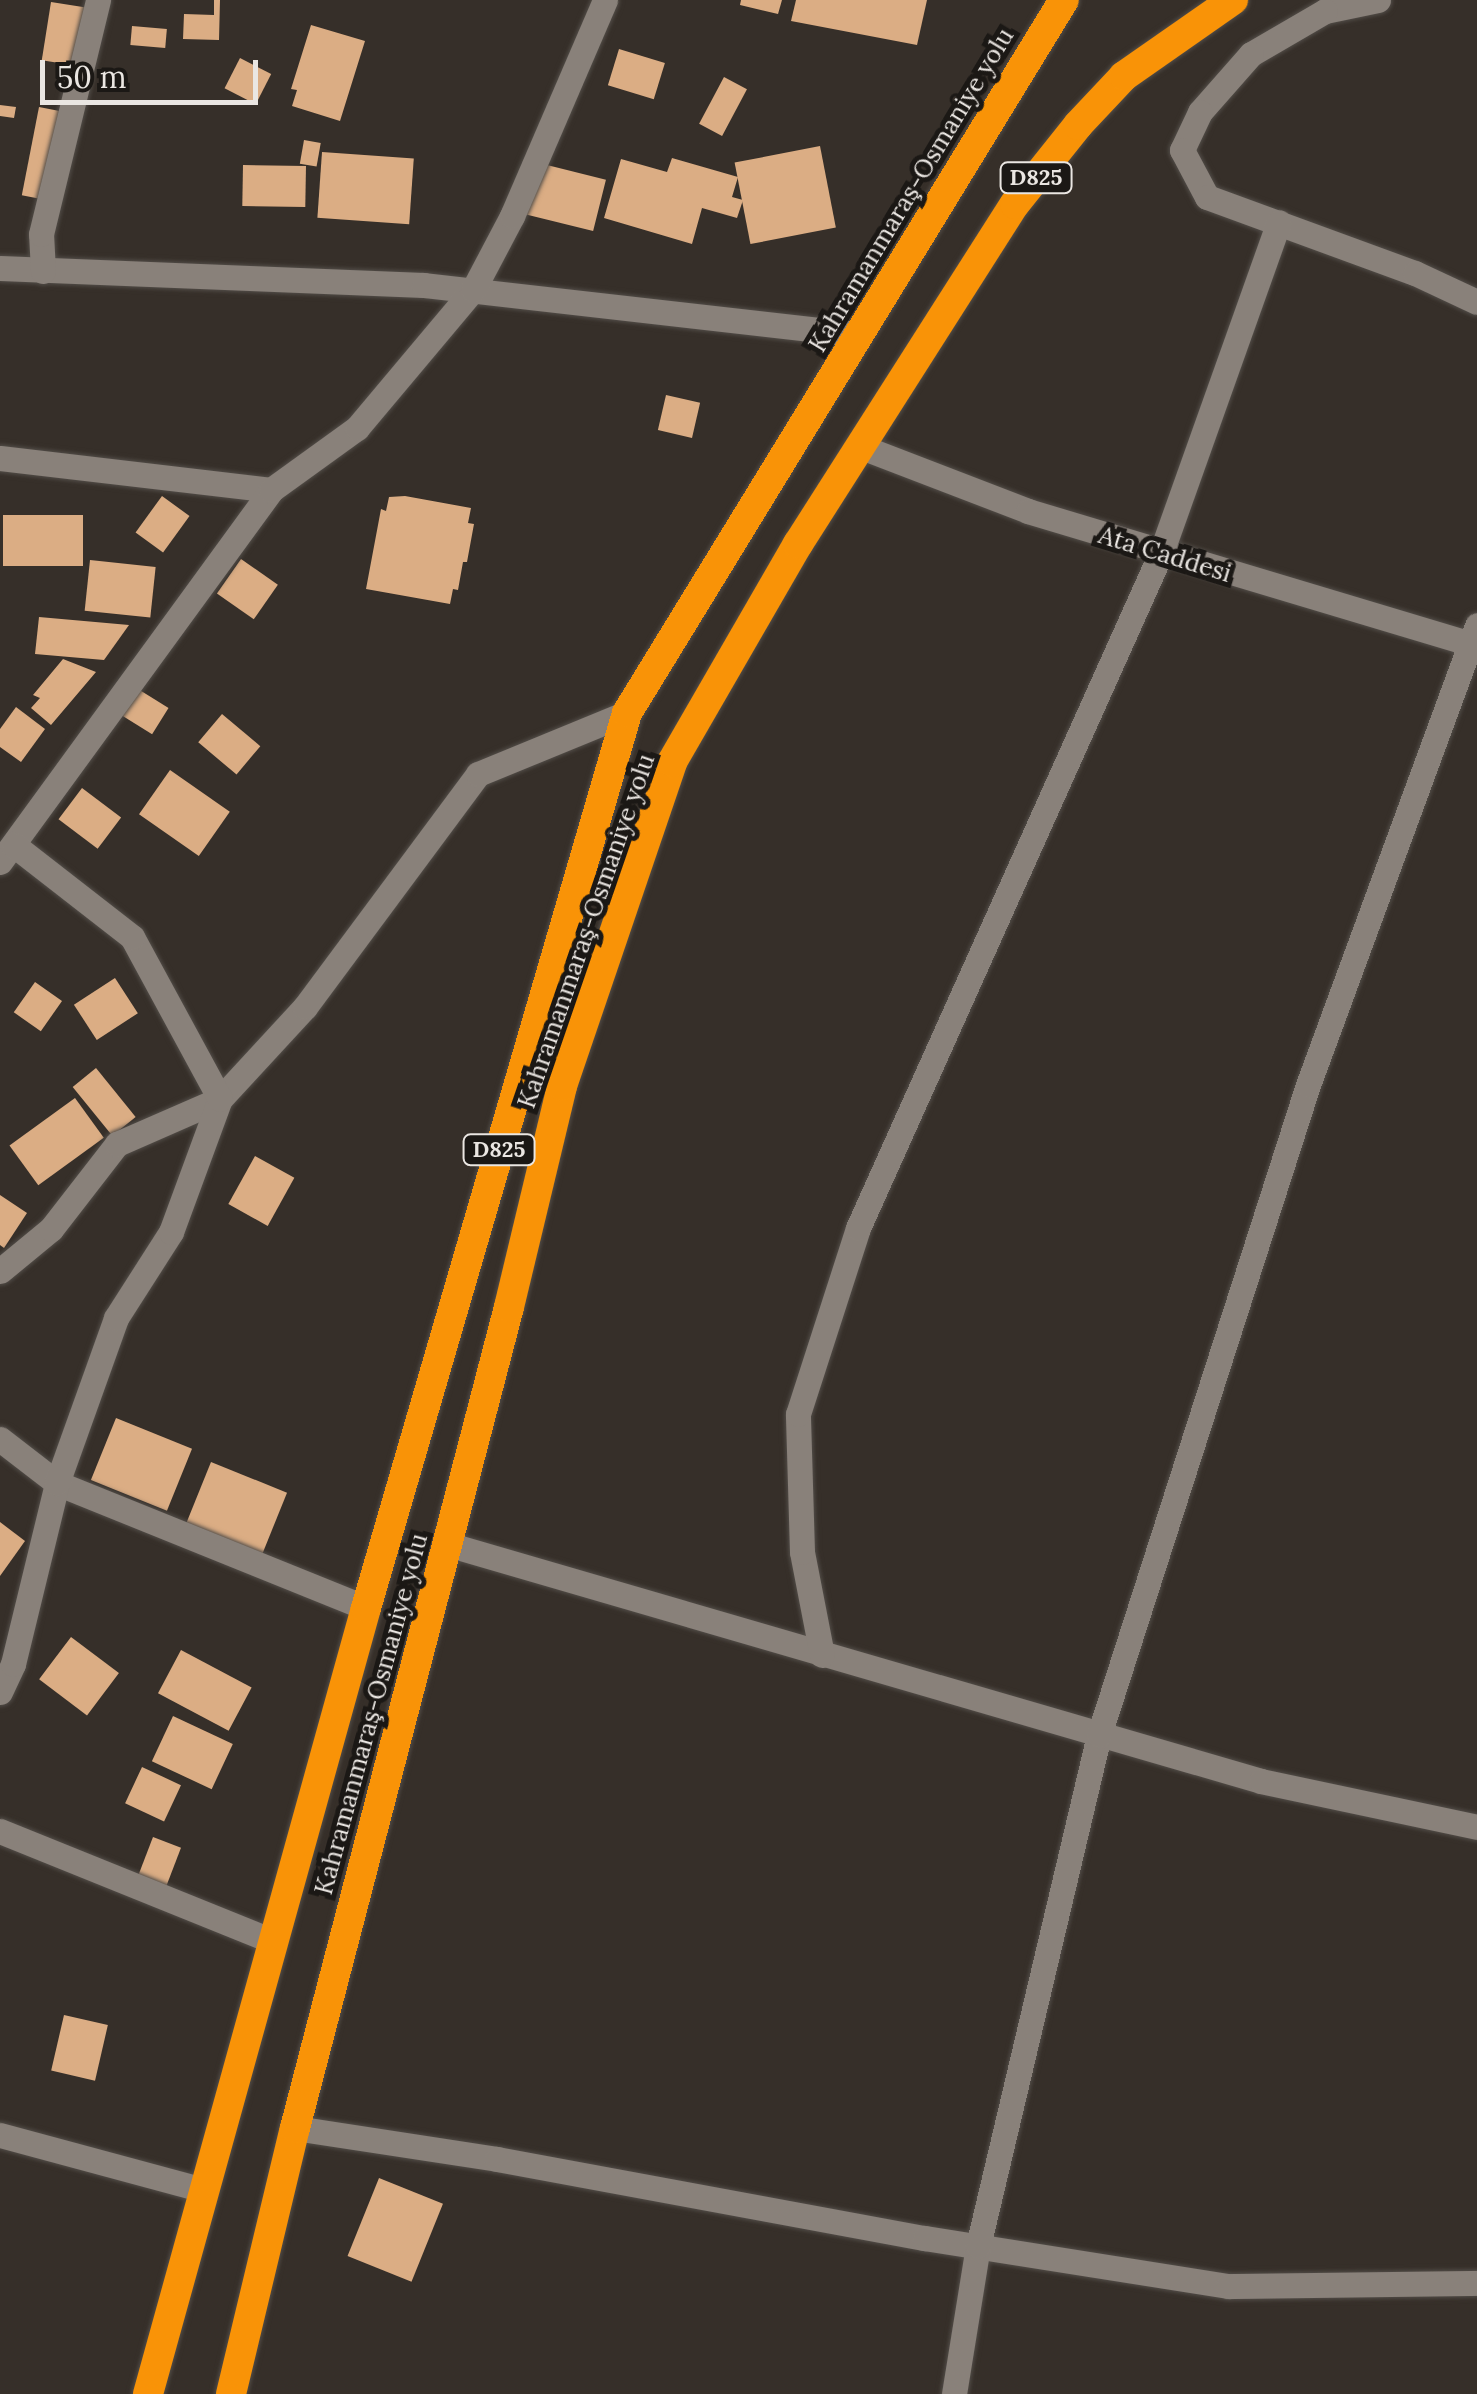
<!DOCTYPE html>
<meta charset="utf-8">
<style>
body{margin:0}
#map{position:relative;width:1477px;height:2394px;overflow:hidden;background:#362f29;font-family:Lora,serif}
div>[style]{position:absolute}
.building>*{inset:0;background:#dbad84;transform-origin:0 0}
.roads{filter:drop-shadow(0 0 2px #524d48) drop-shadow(0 0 2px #524d48)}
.minor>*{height:25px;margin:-12.5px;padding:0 12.5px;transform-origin:12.5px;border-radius:12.5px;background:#89817a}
.highway>*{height:30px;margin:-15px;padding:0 15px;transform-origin:15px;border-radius:15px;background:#f99307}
span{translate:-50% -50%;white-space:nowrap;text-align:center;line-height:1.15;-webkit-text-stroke:10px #1b1815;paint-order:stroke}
.shield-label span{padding:2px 8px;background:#1b1815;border:2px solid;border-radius:8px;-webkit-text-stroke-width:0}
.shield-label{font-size:22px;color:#eae6e2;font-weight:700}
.street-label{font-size:25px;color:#eae6e2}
.scale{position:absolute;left:40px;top:60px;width:218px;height:45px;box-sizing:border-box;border:5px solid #eae6e2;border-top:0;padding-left:12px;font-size:30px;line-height:35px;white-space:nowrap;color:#eae6e2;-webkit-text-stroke:8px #1b1815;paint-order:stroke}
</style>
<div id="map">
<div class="building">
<i style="clip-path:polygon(214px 0,220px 0,219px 40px,183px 39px,184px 14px,214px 15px)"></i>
<i style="clip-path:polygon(741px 0,782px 0,778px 14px,740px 5px)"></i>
<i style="clip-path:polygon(796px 0,927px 0,917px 45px,791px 21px)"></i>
<i style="left:51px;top:2px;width:37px;height:59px;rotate:9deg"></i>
<i style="clip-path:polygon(311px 25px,365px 41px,340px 121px,292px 106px,297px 90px,291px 89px)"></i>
<i style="left:132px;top:26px;width:35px;height:19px;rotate:5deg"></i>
<i style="left:619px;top:49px;width:48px;height:38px;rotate:17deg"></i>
<i style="left:240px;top:58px;width:35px;height:34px;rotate:27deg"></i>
<i style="left:724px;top:77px;width:26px;height:53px;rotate:28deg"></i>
<i style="clip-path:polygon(0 105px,16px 107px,14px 118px,0 116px)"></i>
<i style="left:39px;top:107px;width:26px;height:90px;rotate:11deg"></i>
<i style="left:304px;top:140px;width:17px;height:24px;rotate:10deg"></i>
<i style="left:820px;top:146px;width:83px;height:87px;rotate:79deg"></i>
<i style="left:322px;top:152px;width:92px;height:66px;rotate:4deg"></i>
<i style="clip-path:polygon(672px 158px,738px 177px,732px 197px,743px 200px,737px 218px,702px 208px,692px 244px,604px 218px,621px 159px,667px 172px)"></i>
<i style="left:539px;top:163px;width:69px;height:53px;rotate:14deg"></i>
<i style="left:243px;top:165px;width:63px;height:41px;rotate:1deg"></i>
<i style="left:666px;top:395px;width:35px;height:36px;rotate:13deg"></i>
<i style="left:162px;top:496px;width:34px;height:45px;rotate:36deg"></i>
<i style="clip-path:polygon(405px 496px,471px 508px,468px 523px,474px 524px,467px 562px,463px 562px,458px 590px,453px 589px,450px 604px,366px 589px,381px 509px,386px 511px,389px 497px)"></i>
<i style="left:83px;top:515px;width:51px;height:80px;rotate:90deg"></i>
<i style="left:241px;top:559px;width:45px;height:42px;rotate:35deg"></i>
<i style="left:90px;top:560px;width:66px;height:51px;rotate:6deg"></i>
<i style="clip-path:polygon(39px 617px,129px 625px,104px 660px,35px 654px)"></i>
<i style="clip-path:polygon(63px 659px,96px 672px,51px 725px,31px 708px,40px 698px,33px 695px)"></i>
<i style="left:138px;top:689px;width:36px;height:31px;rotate:32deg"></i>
<i style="clip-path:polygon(16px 707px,45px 729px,21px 762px,0 747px,0 729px)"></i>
<i style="left:222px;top:714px;width:50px;height:37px;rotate:40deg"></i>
<i style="left:170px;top:770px;width:73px;height:54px;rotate:35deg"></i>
<i style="left:82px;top:788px;width:49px;height:39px;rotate:37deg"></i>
<i style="left:115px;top:978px;width:42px;height:49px;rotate:57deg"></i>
<i style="left:35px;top:982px;width:33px;height:37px;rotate:35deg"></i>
<i style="left:96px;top:1068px;width:63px;height:30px;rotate:51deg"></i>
<i style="left:75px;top:1098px;width:49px;height:81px;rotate:54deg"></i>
<i style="left:255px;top:1156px;width:45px;height:55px;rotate:29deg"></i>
<i style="clip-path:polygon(0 1195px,27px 1213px,4px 1248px,0 1245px)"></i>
<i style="left:116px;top:1418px;width:82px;height:67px;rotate:22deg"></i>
<i style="left:211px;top:1462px;width:82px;height:66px;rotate:22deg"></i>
<i style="clip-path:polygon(0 1522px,25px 1541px,0 1576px)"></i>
<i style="left:71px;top:1637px;width:60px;height:53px;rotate:37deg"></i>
<i style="left:181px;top:1650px;width:80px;height:49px;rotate:28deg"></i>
<i style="left:173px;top:1716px;width:66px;height:50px;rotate:25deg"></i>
<i style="left:142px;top:1767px;width:43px;height:40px;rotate:25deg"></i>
<i style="left:153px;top:1837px;width:30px;height:50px;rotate:21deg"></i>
<i style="left:64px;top:2015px;width:45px;height:57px;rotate:13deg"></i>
<i style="left:379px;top:2178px;width:69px;height:84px;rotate:22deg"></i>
</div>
<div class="roads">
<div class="minor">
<i style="left:1378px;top:0;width:54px;rotate:168.3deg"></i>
<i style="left:1325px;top:11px;width:86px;rotate:149.8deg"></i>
<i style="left:1251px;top:54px;width:77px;rotate:131.3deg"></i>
<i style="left:1200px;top:112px;width:42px;rotate:115.3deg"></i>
<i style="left:1182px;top:150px;width:53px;rotate:62deg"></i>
<i style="left:1207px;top:197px;width:221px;rotate:20.1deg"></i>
<i style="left:1415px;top:273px;width:68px;rotate:25.1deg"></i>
<i style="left:0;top:268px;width:424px;rotate:2.3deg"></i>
<i style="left:424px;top:285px;width:436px;rotate:6.5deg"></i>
<i style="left:43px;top:271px;width:37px;rotate:-93deg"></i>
<i style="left:41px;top:234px;width:241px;rotate:-76.3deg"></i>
<i style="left:859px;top:446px;width:181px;rotate:21deg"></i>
<i style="left:1028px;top:511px;width:469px;rotate:16.7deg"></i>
<i style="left:0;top:458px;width:273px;rotate:6.7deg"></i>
<i style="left:0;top:862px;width:460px;rotate:-53.9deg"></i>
<i style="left:271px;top:490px;width:106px;rotate:-35.8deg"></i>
<i style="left:357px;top:428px;width:180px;rotate:-50deg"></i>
<i style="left:473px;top:290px;width:84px;rotate:-62.2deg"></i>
<i style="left:512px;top:216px;width:235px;rotate:-66.7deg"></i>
<i style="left:0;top:1271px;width:66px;rotate:-39.5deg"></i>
<i style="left:51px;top:1229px;width:108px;rotate:-52.2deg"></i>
<i style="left:117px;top:1144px;width:112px;rotate:-23.6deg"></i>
<i style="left:220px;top:1099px;width:125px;rotate:-47.3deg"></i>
<i style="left:305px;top:1007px;width:290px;rotate:-53.4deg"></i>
<i style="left:478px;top:774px;width:161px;rotate:-22.3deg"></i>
<i style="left:0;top:1439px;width:72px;rotate:37.7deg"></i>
<i style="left:57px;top:1483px;width:333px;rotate:22deg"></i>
<i style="left:447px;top:1544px;width:848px;rotate:16.23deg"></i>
<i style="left:1261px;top:1781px;width:221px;rotate:12deg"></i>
<i style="left:822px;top:1655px;width:105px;rotate:-101deg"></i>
<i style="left:802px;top:1552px;width:138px;rotate:-91.7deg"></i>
<i style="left:798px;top:1414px;width:195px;rotate:-72.1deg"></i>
<i style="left:858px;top:1228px;width:740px;rotate:-65.83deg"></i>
<i style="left:1161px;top:553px;width:351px;rotate:-70.4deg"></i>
<i style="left:0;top:1692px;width:31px;rotate:-65deg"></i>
<i style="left:13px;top:1664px;width:186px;rotate:-76.3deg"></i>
<i style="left:57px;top:1483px;width:175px;rotate:-70.3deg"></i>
<i style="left:116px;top:1318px;width:102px;rotate:-57.4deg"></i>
<i style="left:171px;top:1232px;width:142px;rotate:-69.8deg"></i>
<i style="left:220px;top:1099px;width:184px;rotate:-118.5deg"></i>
<i style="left:132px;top:937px;width:150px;rotate:-142.1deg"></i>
<i style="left:0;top:1831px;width:293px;rotate:22deg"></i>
<i style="left:295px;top:2128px;width:204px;rotate:8.7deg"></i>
<i style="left:497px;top:2159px;width:435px;rotate:10.5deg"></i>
<i style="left:925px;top:2238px;width:307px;rotate:9deg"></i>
<i style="left:1228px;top:2286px;width:249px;rotate:-0.7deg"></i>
<i style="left:0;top:2135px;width:211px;rotate:15.1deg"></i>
<i style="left:954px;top:2394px;width:150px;rotate:-80.8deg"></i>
<i style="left:978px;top:2246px;width:525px;rotate:-76.68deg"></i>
<i style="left:1099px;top:1735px;width:683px;rotate:-72.18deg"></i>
<i style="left:1308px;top:1085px;width:490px;rotate:-69.8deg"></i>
</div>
<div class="highway">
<i style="left:148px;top:2394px;width:816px;rotate:-74.5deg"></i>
<i style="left:366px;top:1608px;width:932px;rotate:-73.74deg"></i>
<i style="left:627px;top:713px;width:836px;rotate:-58.5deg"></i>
<i style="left:231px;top:2394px;width:274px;rotate:-76.5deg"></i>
<i style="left:295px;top:2128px;width:848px;rotate:-75.39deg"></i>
<i style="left:509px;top:1307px;width:227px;rotate:-76.5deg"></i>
<i style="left:562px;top:1086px;width:342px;rotate:-71.2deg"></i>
<i style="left:672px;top:762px;width:252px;rotate:-60deg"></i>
<i style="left:798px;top:544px;width:403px;rotate:-57.5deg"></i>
<i style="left:1015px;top:204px;width:101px;rotate:-51.4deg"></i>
<i style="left:1078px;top:125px;width:67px;rotate:-46.8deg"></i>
<i style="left:1124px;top:76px;width:133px;rotate:-34.9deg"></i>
</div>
</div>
<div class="shield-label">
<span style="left:1036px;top:178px">D825</span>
<span style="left:499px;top:1150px">D825</span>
</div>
<div class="street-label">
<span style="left:911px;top:190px;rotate:-59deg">Kahramanmaraş-Osmaniye yolu</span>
<span style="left:1165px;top:554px;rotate:17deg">Ata Caddesi</span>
<span style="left:586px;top:931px;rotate:-71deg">Kahramanmaraş-Osmaniye yolu</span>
<span style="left:371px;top:1714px;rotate:-75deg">Kahramanmaraş-Osmaniye yolu</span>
</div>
<div class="scale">50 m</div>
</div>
